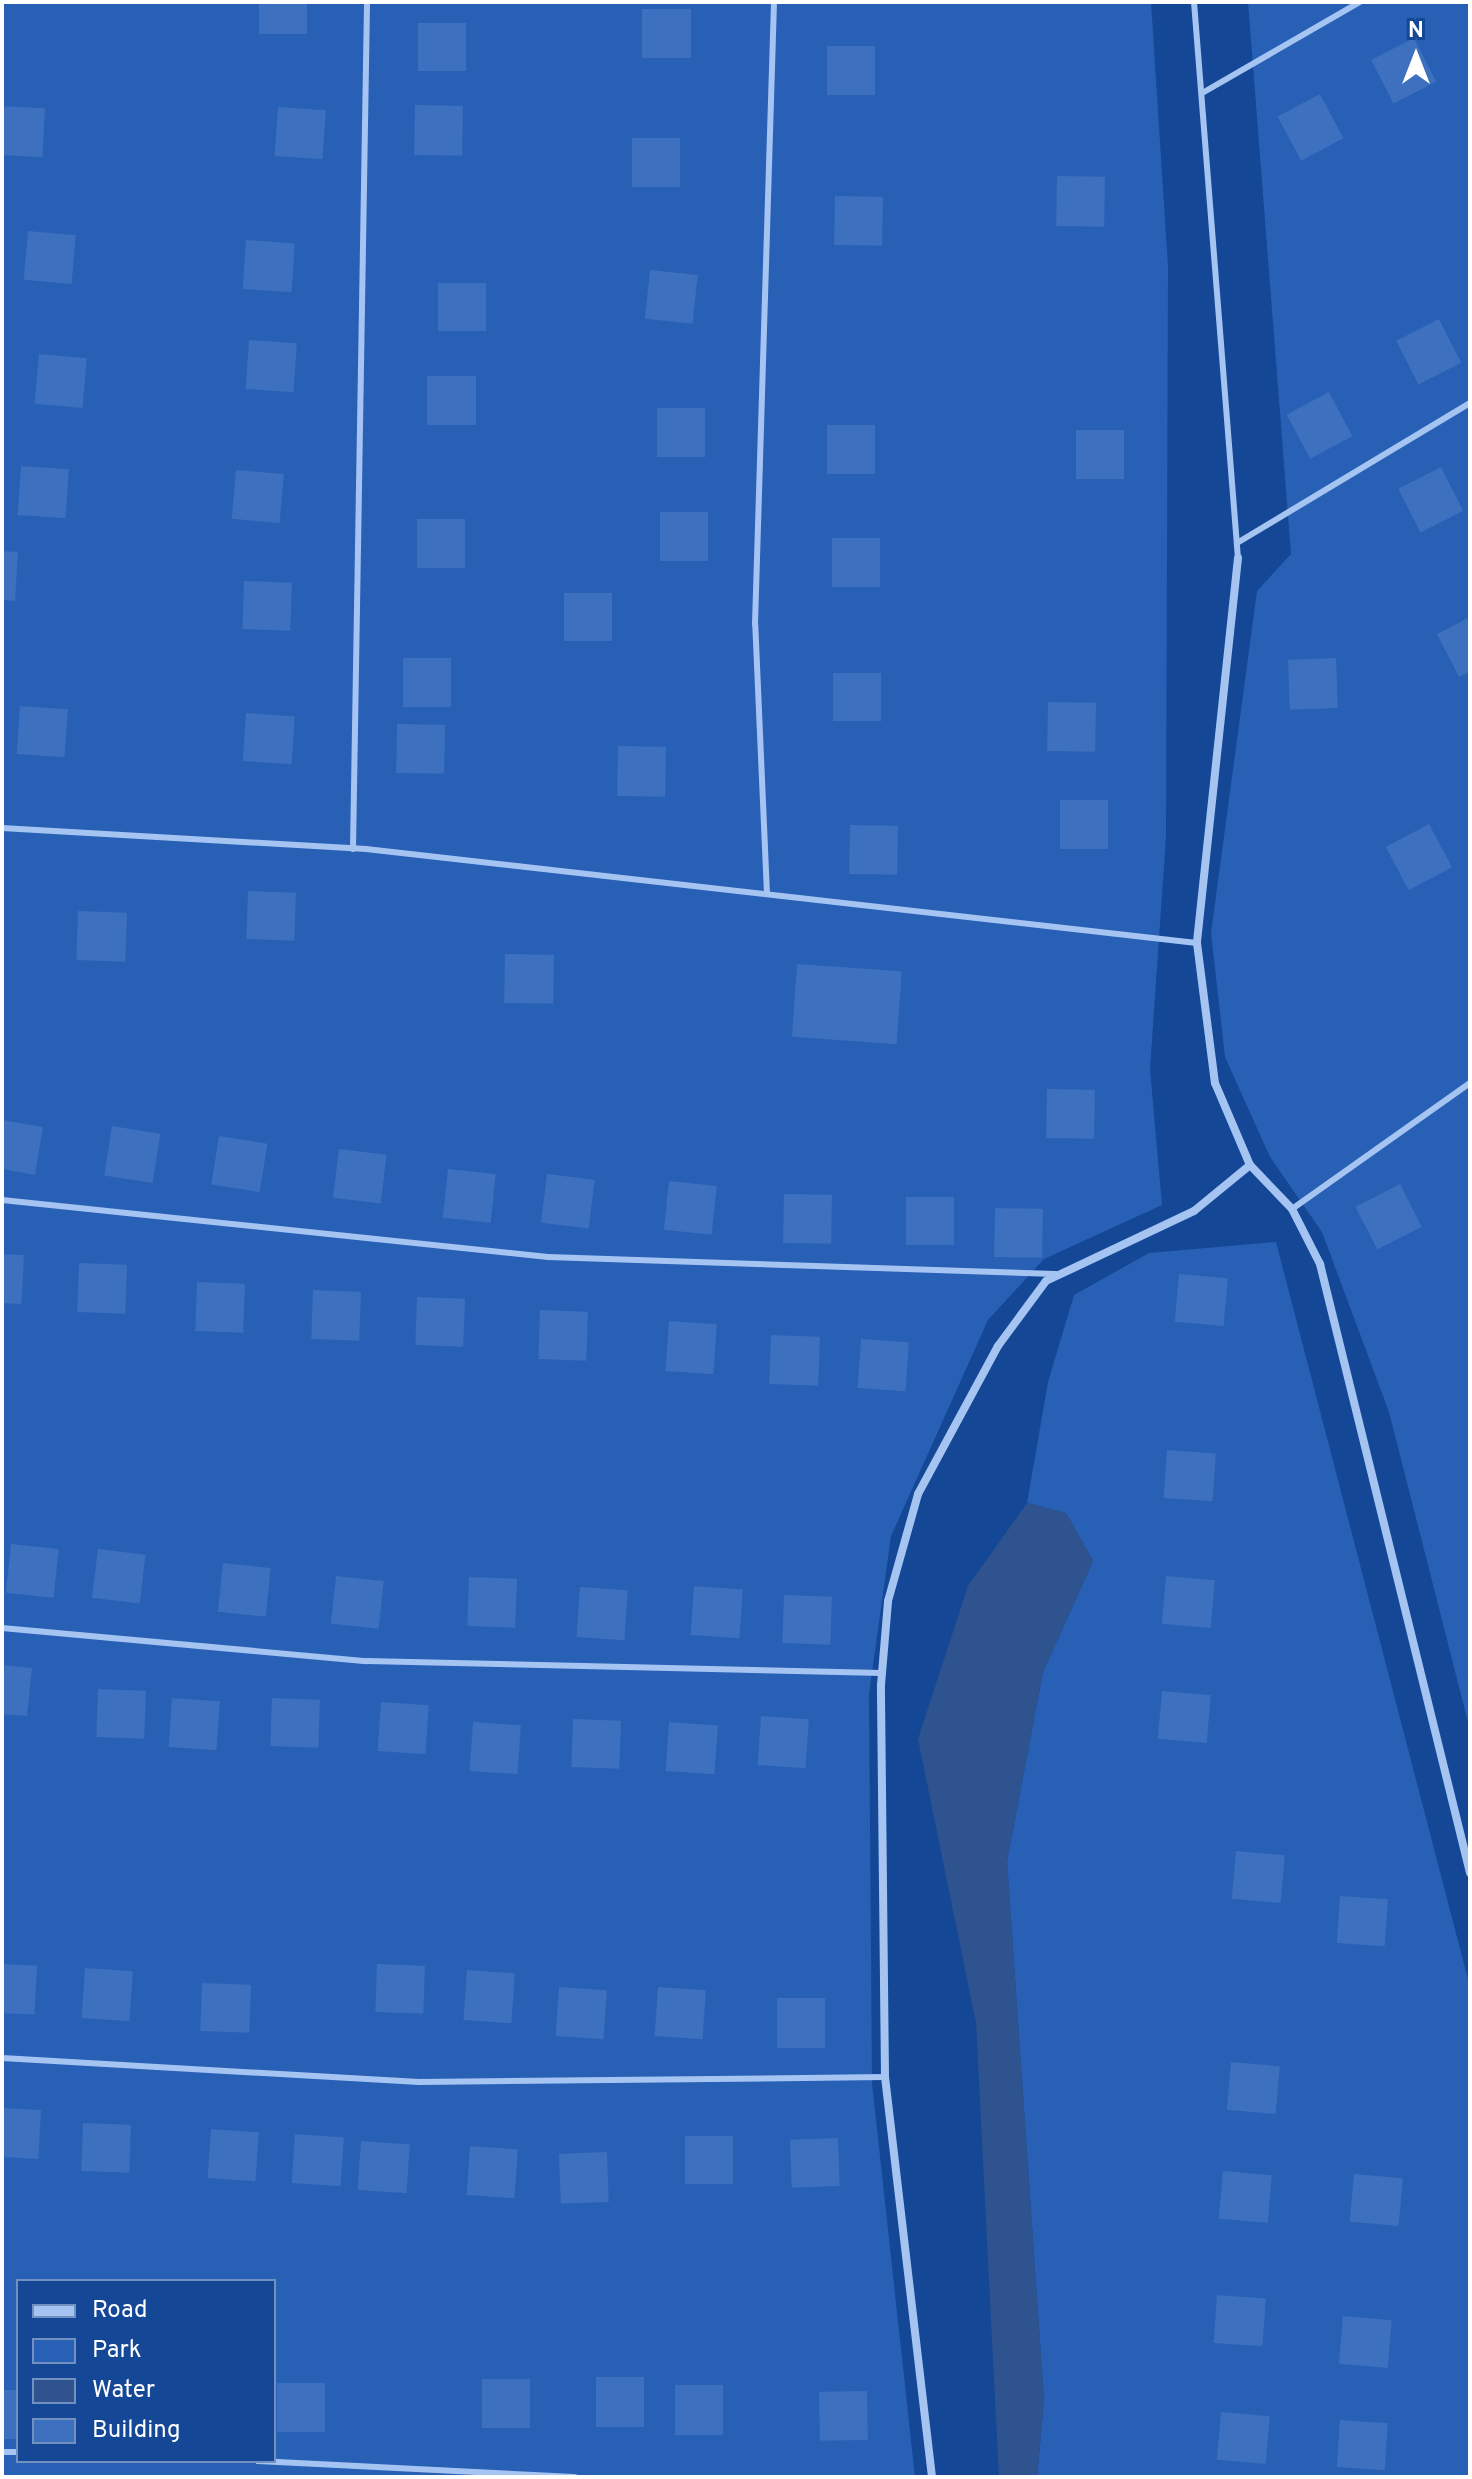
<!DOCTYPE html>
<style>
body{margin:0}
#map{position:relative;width:1472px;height:2479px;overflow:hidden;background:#144796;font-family:Overpass,sans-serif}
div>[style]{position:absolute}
.green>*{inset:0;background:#2760b5}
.water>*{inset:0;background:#2e538e}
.building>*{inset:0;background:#3d70be;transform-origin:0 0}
.service>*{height:6px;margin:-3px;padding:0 3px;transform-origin:3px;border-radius:3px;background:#a5c4f2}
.minor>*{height:8px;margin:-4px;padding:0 4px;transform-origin:4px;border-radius:4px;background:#a5c4f2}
span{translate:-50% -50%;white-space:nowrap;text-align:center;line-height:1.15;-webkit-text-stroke:7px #144796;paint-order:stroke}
.frame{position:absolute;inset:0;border:4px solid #fff;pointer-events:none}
.legend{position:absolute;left:16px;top:2279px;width:260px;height:184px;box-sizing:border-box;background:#144796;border:2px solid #7291c0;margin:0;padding:10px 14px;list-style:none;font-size:24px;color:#fff}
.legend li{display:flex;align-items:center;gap:16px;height:40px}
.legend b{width:40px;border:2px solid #7291c0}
.north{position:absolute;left:1376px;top:16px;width:80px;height:80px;-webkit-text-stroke:6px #144796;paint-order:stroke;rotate:0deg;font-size:22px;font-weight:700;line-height:32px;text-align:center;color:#fff}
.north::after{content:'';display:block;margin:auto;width:28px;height:36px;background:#fff;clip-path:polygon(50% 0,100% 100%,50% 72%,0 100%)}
</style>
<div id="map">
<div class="green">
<i style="clip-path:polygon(evenodd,2px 2px,1151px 2px,1168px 266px,1166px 837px,1150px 1069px,1162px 1205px,1044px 1259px,988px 1320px,891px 1536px,869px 1694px,872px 2083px,915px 2477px,2px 2477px,2px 2px,18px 2281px,274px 2281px,274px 2461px,18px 2461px,18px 2281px)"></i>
<i style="clip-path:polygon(1248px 2px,1470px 2px,1470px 1730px,1389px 1412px,1322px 1232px,1270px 1157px,1225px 1057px,1211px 933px,1257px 591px,1291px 554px)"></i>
<i style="clip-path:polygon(1276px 1242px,1470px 1987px,1470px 2477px,1037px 2477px,1044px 2401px,1007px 1861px,1043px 1672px,1093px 1561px,1066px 1513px,1027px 1503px,1048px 1382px,1074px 1295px,1149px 1253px)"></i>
</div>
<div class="water">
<i style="clip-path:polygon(1027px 1503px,1066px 1513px,1093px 1561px,1043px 1672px,1007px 1861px,1044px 2401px,1037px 2477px,999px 2477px,976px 2023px,918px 1739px,968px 1586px)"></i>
</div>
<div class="building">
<i style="left:259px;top:2px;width:48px;height:32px"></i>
<i style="left:642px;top:9px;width:49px;height:49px"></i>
<i style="left:418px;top:23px;width:48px;height:48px"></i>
<i style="left:1414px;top:38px;width:49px;height:48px;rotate:63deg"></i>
<i style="left:827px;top:46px;width:48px;height:49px"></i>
<i style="left:1320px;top:94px;width:50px;height:48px;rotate:62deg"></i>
<i style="left:415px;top:105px;width:48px;height:50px;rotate:1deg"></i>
<i style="left:2px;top:106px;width:43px;height:49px;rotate:3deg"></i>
<i style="left:278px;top:107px;width:48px;height:49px;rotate:4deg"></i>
<i style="left:632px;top:138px;width:48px;height:49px"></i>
<i style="left:1057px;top:176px;width:48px;height:50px;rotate:1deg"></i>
<i style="left:835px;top:196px;width:48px;height:49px;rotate:1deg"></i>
<i style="left:28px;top:231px;width:48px;height:49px;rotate:5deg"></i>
<i style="left:246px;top:240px;width:49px;height:49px;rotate:4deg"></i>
<i style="left:650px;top:270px;width:48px;height:49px;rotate:6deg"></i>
<i style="left:438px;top:283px;width:48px;height:48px"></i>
<i style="left:1439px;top:319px;width:49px;height:48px;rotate:63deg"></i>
<i style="left:249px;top:340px;width:48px;height:49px;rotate:4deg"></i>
<i style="left:39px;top:354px;width:48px;height:50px;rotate:5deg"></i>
<i style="left:427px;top:376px;width:49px;height:49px"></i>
<i style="left:1329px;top:392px;width:50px;height:48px;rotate:62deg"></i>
<i style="left:657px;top:408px;width:48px;height:49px"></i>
<i style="left:827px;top:425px;width:48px;height:49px"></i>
<i style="left:1076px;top:430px;width:48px;height:49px"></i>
<i style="left:21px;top:466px;width:48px;height:49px;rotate:4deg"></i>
<i style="left:1441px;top:467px;width:49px;height:48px;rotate:63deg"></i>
<i style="left:236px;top:470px;width:48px;height:49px;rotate:5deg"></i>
<i style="left:660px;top:512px;width:48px;height:49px"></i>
<i style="left:417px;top:519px;width:48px;height:49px"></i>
<i style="left:832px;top:538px;width:48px;height:49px"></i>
<i style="clip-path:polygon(2px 551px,18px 552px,15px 601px,2px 600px)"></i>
<i style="left:244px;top:581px;width:48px;height:48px;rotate:2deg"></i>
<i style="left:564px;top:593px;width:48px;height:48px"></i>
<i style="clip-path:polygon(1470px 617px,1470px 672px,1459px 677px,1437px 634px)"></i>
<i style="left:403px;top:658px;width:48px;height:49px"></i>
<i style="left:1336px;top:658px;width:50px;height:48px;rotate:88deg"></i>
<i style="left:833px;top:673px;width:48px;height:48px"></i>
<i style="left:1048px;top:702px;width:48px;height:49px;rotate:1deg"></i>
<i style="left:20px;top:706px;width:48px;height:48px;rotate:4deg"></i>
<i style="left:246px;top:713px;width:49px;height:48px;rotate:4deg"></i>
<i style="left:397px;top:724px;width:48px;height:49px;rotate:1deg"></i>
<i style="left:618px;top:746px;width:48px;height:50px;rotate:1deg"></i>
<i style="left:1060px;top:800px;width:48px;height:49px"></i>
<i style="left:1429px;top:824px;width:49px;height:49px;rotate:62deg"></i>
<i style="left:850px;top:825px;width:48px;height:49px;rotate:1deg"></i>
<i style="left:248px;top:891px;width:48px;height:48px;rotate:2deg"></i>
<i style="left:78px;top:911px;width:49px;height:49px;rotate:2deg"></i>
<i style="left:505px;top:954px;width:49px;height:49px;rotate:1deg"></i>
<i style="left:797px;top:964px;width:105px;height:73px;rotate:4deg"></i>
<i style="left:1047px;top:1089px;width:48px;height:49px;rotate:1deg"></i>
<i style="clip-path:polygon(2px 1120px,43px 1127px,35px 1175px,2px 1169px)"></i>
<i style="left:112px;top:1126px;width:49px;height:50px;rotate:9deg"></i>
<i style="left:219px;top:1136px;width:49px;height:49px;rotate:9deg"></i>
<i style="left:339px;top:1149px;width:48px;height:49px;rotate:7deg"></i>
<i style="left:448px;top:1169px;width:48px;height:49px;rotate:6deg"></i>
<i style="left:547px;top:1174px;width:48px;height:49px;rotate:7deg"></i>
<i style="left:669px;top:1181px;width:48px;height:49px;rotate:6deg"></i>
<i style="left:1400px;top:1184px;width:48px;height:50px;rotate:63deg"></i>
<i style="left:784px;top:1194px;width:48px;height:49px;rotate:1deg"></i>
<i style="left:906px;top:1197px;width:48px;height:48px"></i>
<i style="left:995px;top:1208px;width:48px;height:49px;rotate:1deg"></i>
<i style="left:2px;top:1254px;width:22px;height:49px;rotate:3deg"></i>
<i style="left:79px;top:1263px;width:48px;height:49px;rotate:2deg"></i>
<i style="left:1179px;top:1274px;width:49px;height:48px;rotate:5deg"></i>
<i style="left:197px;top:1282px;width:48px;height:49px;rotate:2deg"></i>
<i style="left:313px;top:1290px;width:48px;height:49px;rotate:2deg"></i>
<i style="left:417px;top:1297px;width:48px;height:48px;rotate:2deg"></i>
<i style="left:540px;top:1310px;width:48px;height:49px;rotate:2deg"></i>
<i style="left:669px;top:1321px;width:48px;height:50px;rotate:4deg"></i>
<i style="left:771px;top:1335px;width:49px;height:49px;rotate:2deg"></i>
<i style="left:861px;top:1339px;width:48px;height:49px;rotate:4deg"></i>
<i style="left:1167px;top:1450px;width:49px;height:48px;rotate:4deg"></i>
<i style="left:11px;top:1544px;width:48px;height:49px;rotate:6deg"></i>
<i style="left:98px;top:1549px;width:48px;height:49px;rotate:7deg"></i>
<i style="left:223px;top:1563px;width:48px;height:49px;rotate:6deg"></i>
<i style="left:336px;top:1576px;width:48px;height:48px;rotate:6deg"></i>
<i style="left:1166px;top:1576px;width:49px;height:48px;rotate:5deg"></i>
<i style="left:469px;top:1577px;width:48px;height:49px;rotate:2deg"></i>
<i style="left:694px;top:1586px;width:49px;height:49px;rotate:4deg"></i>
<i style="left:580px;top:1587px;width:48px;height:50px;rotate:4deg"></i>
<i style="left:784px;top:1595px;width:48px;height:48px;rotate:2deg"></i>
<i style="clip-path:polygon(2px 1665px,32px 1668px,27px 1716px,2px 1714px)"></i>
<i style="left:98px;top:1689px;width:48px;height:48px;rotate:2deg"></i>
<i style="left:1162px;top:1691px;width:49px;height:48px;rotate:5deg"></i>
<i style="left:172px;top:1698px;width:48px;height:49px;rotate:4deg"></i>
<i style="left:272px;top:1698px;width:48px;height:48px;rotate:2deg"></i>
<i style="left:381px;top:1702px;width:48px;height:49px;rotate:4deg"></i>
<i style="left:761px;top:1716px;width:48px;height:49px;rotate:4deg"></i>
<i style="left:573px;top:1719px;width:48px;height:48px;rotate:2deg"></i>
<i style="left:473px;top:1722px;width:48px;height:49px;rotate:4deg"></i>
<i style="left:669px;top:1722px;width:49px;height:49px;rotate:4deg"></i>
<i style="left:1236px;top:1851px;width:49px;height:48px;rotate:5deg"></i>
<i style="left:1340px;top:1896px;width:48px;height:47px;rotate:4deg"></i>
<i style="left:2px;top:1964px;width:35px;height:49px;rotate:3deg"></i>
<i style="left:377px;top:1964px;width:48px;height:48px;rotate:2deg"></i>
<i style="left:85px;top:1968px;width:48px;height:50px;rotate:4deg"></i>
<i style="left:467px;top:1970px;width:48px;height:50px;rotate:4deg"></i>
<i style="left:202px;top:1983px;width:49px;height:48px;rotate:2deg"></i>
<i style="left:559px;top:1987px;width:48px;height:49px;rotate:4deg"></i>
<i style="left:658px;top:1987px;width:48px;height:49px;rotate:4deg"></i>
<i style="left:777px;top:1998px;width:48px;height:50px"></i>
<i style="left:1231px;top:2062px;width:49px;height:48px;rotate:5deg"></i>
<i style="left:2px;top:2108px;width:39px;height:49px;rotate:3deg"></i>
<i style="left:83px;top:2123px;width:48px;height:48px;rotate:2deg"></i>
<i style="left:211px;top:2129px;width:48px;height:49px;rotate:4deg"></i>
<i style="left:295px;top:2134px;width:49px;height:49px;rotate:4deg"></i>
<i style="left:685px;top:2136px;width:48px;height:48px"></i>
<i style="left:838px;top:2138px;width:48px;height:48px;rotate:88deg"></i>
<i style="left:361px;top:2141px;width:49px;height:49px;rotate:4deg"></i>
<i style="left:470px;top:2146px;width:48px;height:49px;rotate:4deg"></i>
<i style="left:607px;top:2152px;width:50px;height:48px;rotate:88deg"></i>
<i style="left:1223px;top:2171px;width:49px;height:48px;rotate:5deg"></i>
<i style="left:1354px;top:2174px;width:49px;height:48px;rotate:5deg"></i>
<i style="left:1217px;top:2295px;width:49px;height:48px;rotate:4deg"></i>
<i style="left:1343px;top:2316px;width:49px;height:48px;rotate:5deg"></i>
<i style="left:596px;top:2377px;width:48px;height:50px"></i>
<i style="left:530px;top:2379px;width:49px;height:48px;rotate:90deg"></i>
<i style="left:277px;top:2383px;width:48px;height:49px"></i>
<i style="left:675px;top:2385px;width:48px;height:50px"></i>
<i style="left:2px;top:2390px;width:16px;height:49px"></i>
<i style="left:867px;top:2391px;width:49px;height:48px;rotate:89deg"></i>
<i style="left:1221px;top:2412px;width:49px;height:48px;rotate:5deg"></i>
<i style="left:1340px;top:2420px;width:48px;height:47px;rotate:4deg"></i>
</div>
<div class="service">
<i style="left:1194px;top:2px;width:558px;rotate:85.48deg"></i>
<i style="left:1204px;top:92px;width:180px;rotate:-30deg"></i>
<i style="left:1237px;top:543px;width:272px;rotate:-31deg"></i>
<i style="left:2px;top:828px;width:365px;rotate:3.3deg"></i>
<i style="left:366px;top:849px;width:836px;rotate:6.45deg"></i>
<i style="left:353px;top:849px;width:847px;rotate:-89.05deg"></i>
<i style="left:767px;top:894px;width:270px;rotate:-92.5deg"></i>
<i style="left:755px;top:624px;width:622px;rotate:-88.25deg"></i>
<i style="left:2px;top:1200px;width:549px;rotate:5.96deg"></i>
<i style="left:548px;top:1257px;width:508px;rotate:1.92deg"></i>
<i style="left:1292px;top:1209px;width:218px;rotate:-35.3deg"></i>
<i style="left:2px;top:1628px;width:366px;rotate:5.2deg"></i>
<i style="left:367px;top:1661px;width:515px;rotate:1.33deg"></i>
<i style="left:2px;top:2058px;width:418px;rotate:3.3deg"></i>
<i style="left:419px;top:2082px;width:466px;rotate:-0.6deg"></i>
<i style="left:2px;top:2452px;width:16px"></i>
<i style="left:258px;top:2461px;width:317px;rotate:2.9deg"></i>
</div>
<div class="minor">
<i style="left:1238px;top:558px;width:387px;rotate:96.1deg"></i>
<i style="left:1197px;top:943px;width:141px;rotate:82.7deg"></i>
<i style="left:1215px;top:1083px;width:89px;rotate:66.9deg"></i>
<i style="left:1250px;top:1165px;width:61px;rotate:46.3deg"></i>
<i style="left:1292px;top:1209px;width:62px;rotate:63deg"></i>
<i style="left:1320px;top:1264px;width:627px;rotate:76.16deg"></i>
<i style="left:932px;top:2477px;width:403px;rotate:-96.7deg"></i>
<i style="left:885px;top:2077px;width:392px;rotate:-90.6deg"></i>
<i style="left:881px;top:1685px;width:84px;rotate:-85.2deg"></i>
<i style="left:888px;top:1601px;width:111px;rotate:-74.3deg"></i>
<i style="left:918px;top:1494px;width:168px;rotate:-61.6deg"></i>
<i style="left:998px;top:1346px;width:81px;rotate:-53.6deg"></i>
<i style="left:1046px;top:1281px;width:164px;rotate:-25.3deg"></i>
<i style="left:1194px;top:1211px;width:72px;rotate:-39.4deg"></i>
</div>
<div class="frame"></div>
<ul class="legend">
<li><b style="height:10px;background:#a5c4f2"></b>Road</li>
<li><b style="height:22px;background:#2760b5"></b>Park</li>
<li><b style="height:22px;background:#2e538e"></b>Water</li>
<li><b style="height:22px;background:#3d70be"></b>Building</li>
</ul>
<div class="north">N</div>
</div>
